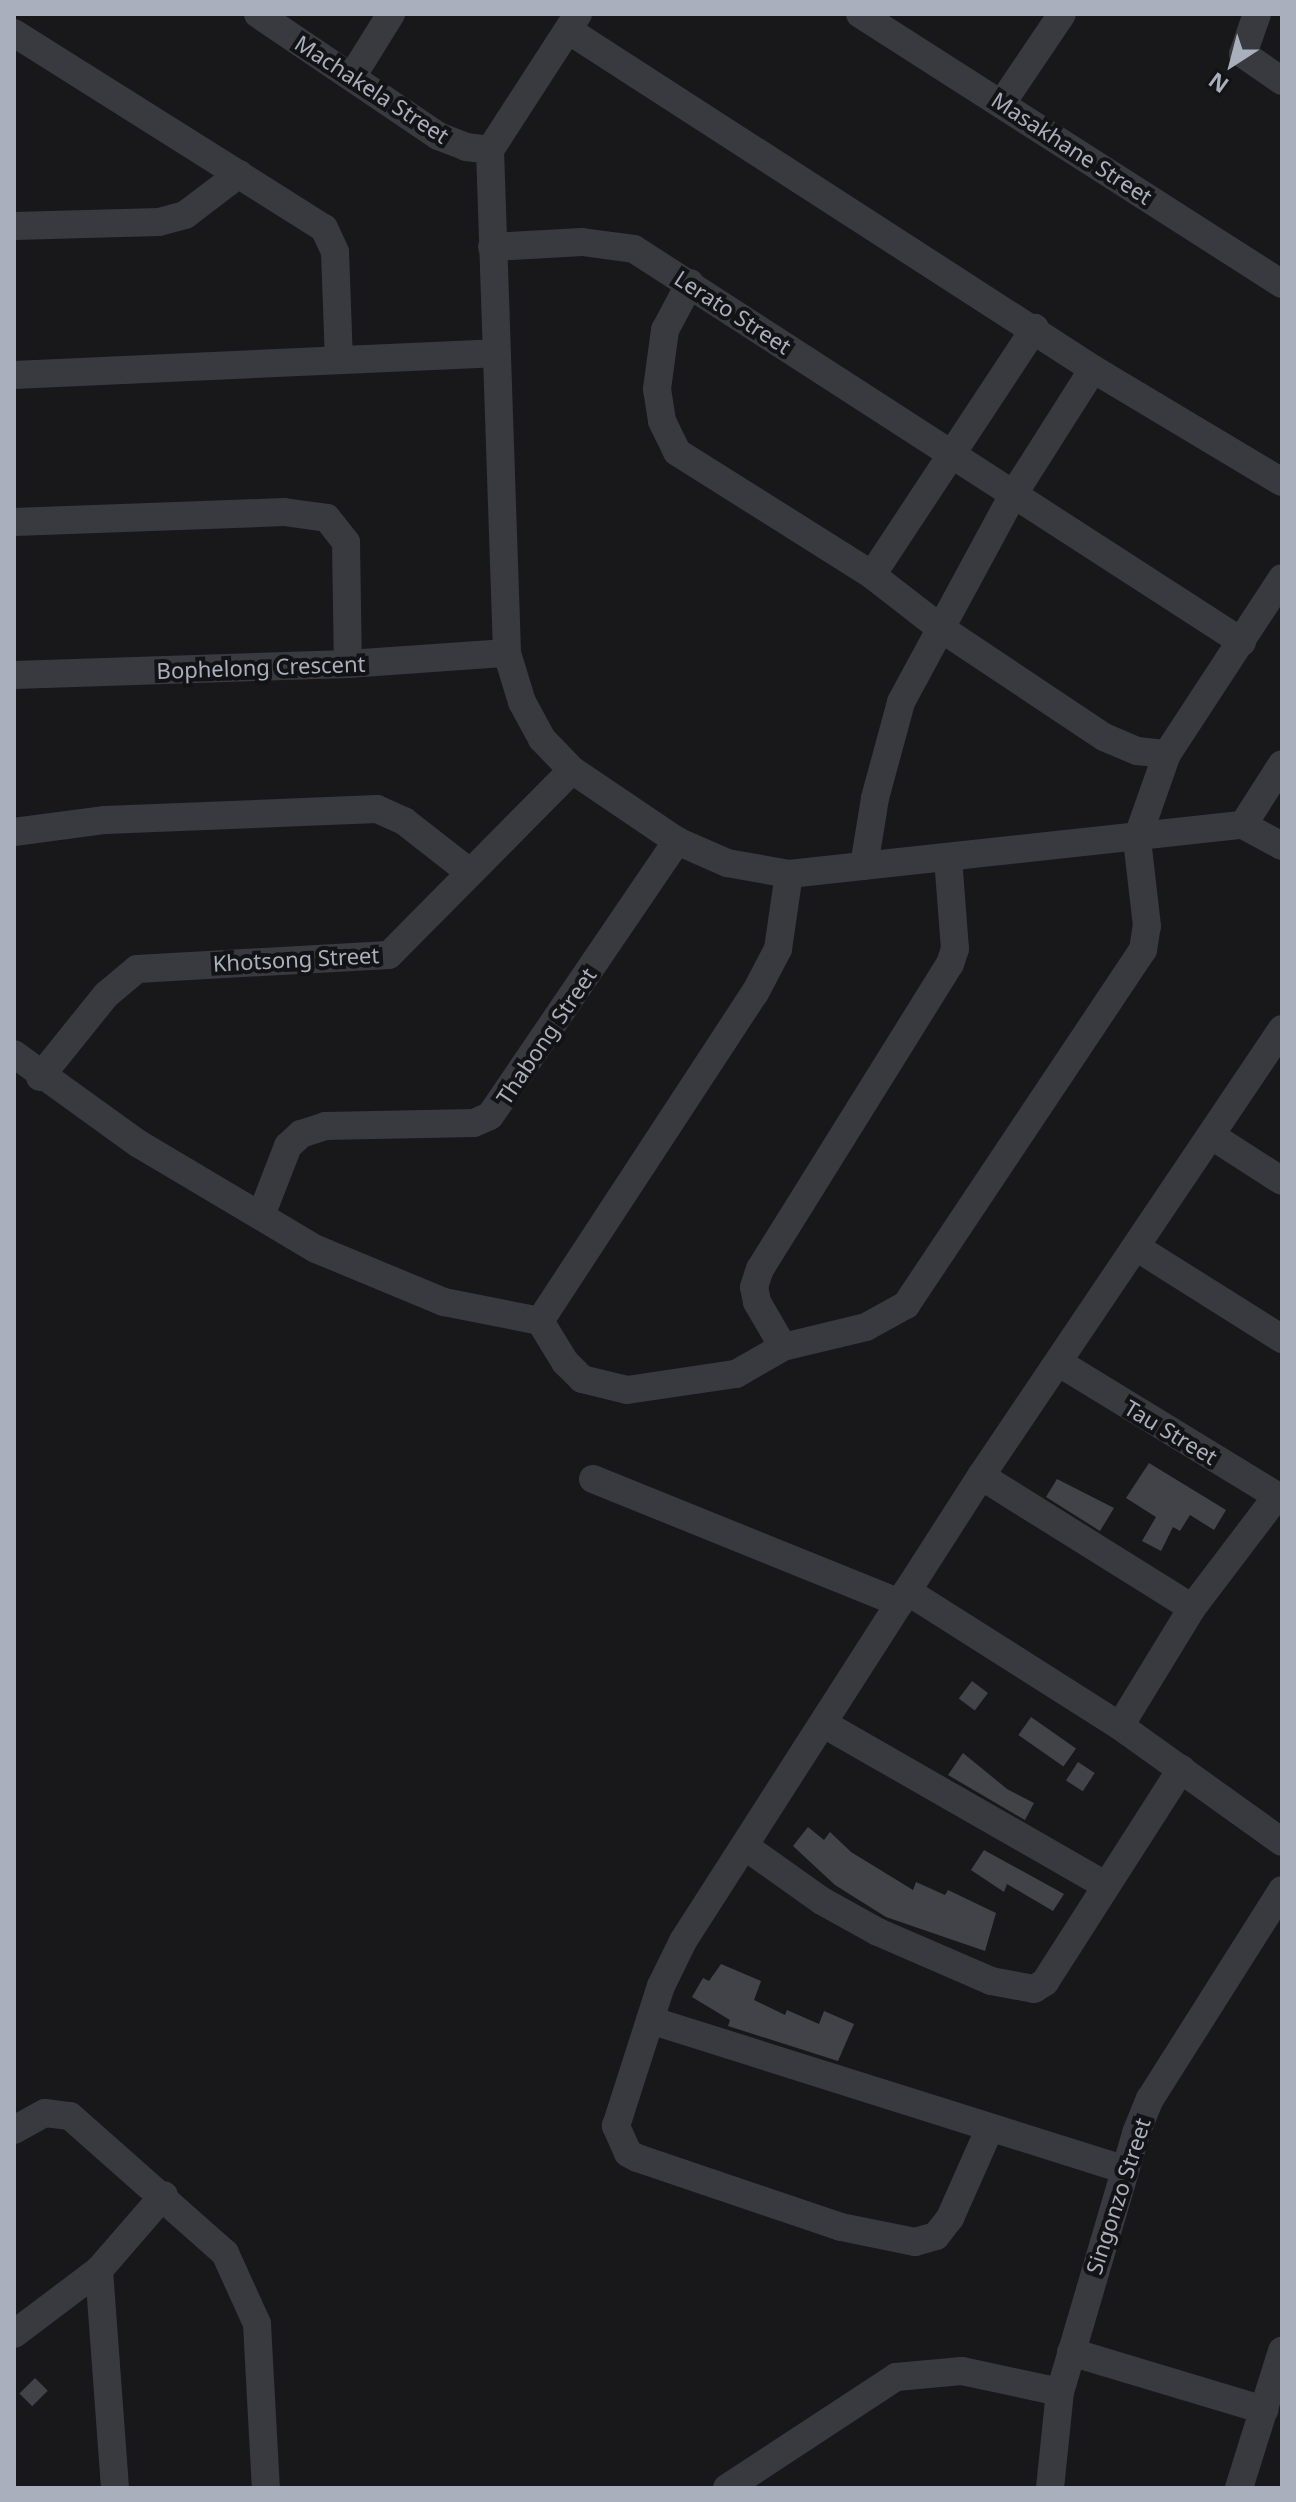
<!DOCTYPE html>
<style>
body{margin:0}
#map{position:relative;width:1296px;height:2502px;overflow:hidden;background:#18181b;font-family:"Noto Sans",sans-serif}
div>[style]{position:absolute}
.building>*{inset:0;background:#424348;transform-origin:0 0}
.minor>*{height:28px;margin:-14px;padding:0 14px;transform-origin:14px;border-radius:14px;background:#393a40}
span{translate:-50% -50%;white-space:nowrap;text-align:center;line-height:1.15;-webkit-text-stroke:8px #131316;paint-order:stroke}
.street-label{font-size:22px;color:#a9afbc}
.frame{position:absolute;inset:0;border:16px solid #a9afbc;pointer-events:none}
.north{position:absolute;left:1192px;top:24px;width:80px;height:80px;-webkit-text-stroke:6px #131316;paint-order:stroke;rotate:216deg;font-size:22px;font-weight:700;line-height:32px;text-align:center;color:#a9afbc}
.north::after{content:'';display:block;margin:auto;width:28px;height:36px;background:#a9afbc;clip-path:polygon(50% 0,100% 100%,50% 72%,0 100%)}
</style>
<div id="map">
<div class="building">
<i style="clip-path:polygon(1149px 1463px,1226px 1510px,1214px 1530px,1190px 1515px,1180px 1531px,1173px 1527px,1161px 1551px,1142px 1541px,1156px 1517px,1126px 1498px)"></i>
<i style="clip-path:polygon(1057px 1479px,1114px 1508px,1100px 1531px,1046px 1497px)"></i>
<i style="left:972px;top:1681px;width:20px;height:22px;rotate:37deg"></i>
<i style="left:1031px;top:1717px;width:55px;height:22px;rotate:35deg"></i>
<i style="clip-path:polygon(963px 1753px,1007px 1789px,1034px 1803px,1025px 1820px,948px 1775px)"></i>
<i style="left:1078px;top:1762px;width:20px;height:22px;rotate:33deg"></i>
<i style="clip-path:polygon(808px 1827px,824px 1840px,830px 1832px,851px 1852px,913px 1890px,916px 1882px,945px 1895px,948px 1890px,996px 1913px,985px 1951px,886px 1917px,835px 1885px,793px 1846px)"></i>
<i style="clip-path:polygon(984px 1850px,1064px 1894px,1053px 1911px,1007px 1884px,1004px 1892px,971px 1870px)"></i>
<i style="clip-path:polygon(721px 1964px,761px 1981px,754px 2000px,785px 2015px,787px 2010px,819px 2024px,824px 2011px,854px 2024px,838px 2061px,728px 2026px,730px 2020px,692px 1997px,703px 1978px,709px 1981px)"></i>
<i style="left:35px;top:2378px;width:18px;height:22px;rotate:45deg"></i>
</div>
<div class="minor">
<i style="left:258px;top:14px;width:217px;rotate:34.1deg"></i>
<i style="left:438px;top:136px;width:30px;rotate:21deg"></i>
<i style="left:466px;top:147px;width:24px;rotate:7deg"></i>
<i style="left:578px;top:14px;width:162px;rotate:122.9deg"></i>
<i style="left:490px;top:150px;width:503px;rotate:88.06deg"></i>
<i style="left:507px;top:653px;width:51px;rotate:73deg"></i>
<i style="left:522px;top:702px;width:42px;rotate:61.6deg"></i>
<i style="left:542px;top:739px;width:43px;rotate:45.9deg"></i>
<i style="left:572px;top:770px;width:127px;rotate:34.1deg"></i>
<i style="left:677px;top:841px;width:55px;rotate:23.7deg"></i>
<i style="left:727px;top:863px;width:63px;rotate:10.1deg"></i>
<i style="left:789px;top:874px;width:457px;rotate:-6.2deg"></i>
<i style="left:1243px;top:825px;width:44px;rotate:28.3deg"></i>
<i style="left:860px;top:14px;width:501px;rotate:32.61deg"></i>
<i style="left:1257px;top:14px;width:42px;rotate:109.3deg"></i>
<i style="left:1243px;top:54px;width:47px;rotate:34.7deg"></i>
<i style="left:568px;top:30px;width:625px;rotate:32.85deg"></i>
<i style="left:1093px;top:369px;width:220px;rotate:30.9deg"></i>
<i style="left:14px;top:33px;width:366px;rotate:32.2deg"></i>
<i style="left:324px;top:228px;width:26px;rotate:65deg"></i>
<i style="left:335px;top:252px;width:108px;rotate:87.9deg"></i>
<i style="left:353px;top:75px;width:72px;rotate:-58.1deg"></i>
<i style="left:1002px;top:103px;width:107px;rotate:-56deg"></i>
<i style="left:14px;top:226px;width:145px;rotate:-1.6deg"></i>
<i style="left:159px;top:222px;width:27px;rotate:-15deg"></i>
<i style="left:185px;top:215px;width:68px;rotate:-37.2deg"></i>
<i style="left:492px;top:247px;width:90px;rotate:-3.2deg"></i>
<i style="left:582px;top:242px;width:52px;rotate:7.7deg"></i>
<i style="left:634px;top:249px;width:724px;rotate:32.88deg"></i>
<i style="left:690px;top:283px;width:53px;rotate:118deg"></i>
<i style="left:665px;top:330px;width:60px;rotate:97.7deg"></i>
<i style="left:657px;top:389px;width:32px;rotate:81deg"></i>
<i style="left:662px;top:421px;width:34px;rotate:64deg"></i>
<i style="left:677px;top:452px;width:231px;rotate:32.2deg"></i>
<i style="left:872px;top:575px;width:85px;rotate:37.8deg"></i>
<i style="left:939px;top:627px;width:198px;rotate:33.7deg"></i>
<i style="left:1104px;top:737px;width:36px;rotate:23deg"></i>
<i style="left:1137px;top:751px;width:30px;rotate:6deg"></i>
<i style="left:14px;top:375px;width:481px;rotate:-2.6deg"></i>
<i style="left:14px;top:522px;width:270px;rotate:-2.1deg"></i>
<i style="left:284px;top:512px;width:43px;rotate:7.9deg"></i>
<i style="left:327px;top:518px;width:31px;rotate:52deg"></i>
<i style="left:346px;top:542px;width:122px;rotate:89.1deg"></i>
<i style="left:872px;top:575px;width:296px;rotate:-56.6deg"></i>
<i style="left:14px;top:675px;width:334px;rotate:-1.9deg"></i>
<i style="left:348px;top:664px;width:159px;rotate:-4deg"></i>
<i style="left:1243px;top:825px;width:72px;rotate:-57.4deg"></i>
<i style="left:14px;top:832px;width:92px;rotate:-7.5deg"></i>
<i style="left:105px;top:820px;width:272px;rotate:-2.3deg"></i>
<i style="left:377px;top:809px;width:30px;rotate:24deg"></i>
<i style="left:404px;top:821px;width:81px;rotate:38deg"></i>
<i style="left:864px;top:866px;width:69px;rotate:-80.8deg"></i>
<i style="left:875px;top:798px;width:99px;rotate:-74.8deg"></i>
<i style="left:901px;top:702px;width:235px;rotate:-61.6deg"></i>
<i style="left:1013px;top:495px;width:149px;rotate:-57.6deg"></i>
<i style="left:14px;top:1054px;width:154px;rotate:35.8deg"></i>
<i style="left:139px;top:1144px;width:206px;rotate:30.7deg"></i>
<i style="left:316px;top:1249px;width:139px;rotate:22.5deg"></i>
<i style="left:444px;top:1302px;width:98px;rotate:11.2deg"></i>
<i style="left:40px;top:1077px;width:105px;rotate:-51.2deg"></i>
<i style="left:106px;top:995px;width:40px;rotate:-40deg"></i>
<i style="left:137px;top:969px;width:252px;rotate:-3.2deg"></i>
<i style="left:389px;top:955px;width:260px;rotate:-45.3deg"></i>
<i style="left:1212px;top:1136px;width:83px;rotate:32.7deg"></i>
<i style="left:262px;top:1213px;width:72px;rotate:-68.8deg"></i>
<i style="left:288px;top:1146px;width:18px;rotate:-43deg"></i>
<i style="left:301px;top:1134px;width:25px;rotate:-18deg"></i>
<i style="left:325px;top:1126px;width:149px;rotate:-1.2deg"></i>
<i style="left:474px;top:1123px;width:17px;rotate:-24deg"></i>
<i style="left:490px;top:1116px;width:333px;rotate:-55.8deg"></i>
<i style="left:1136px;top:1247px;width:173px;rotate:32.2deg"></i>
<i style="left:540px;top:1321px;width:48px;rotate:58.6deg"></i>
<i style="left:565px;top:1362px;width:24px;rotate:45deg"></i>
<i style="left:582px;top:1379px;width:46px;rotate:13.7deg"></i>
<i style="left:627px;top:1390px;width:110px;rotate:-8.4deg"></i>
<i style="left:736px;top:1374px;width:54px;rotate:-29.9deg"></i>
<i style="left:783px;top:1347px;width:85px;rotate:-13.5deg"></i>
<i style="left:866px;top:1327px;width:46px;rotate:-28.8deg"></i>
<i style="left:906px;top:1305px;width:427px;rotate:-56.3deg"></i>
<i style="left:1143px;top:950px;width:24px;rotate:-81deg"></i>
<i style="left:1147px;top:926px;width:88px;rotate:-96.6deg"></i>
<i style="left:1137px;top:839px;width:90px;rotate:-70.6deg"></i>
<i style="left:1167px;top:754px;width:210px;rotate:-56.8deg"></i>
<i style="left:540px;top:1321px;width:392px;rotate:-56.8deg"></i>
<i style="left:755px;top:993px;width:50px;rotate:-62.4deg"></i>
<i style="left:778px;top:949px;width:76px;rotate:-81.7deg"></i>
<i style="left:783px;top:1347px;width:52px;rotate:-120deg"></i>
<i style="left:757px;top:1302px;width:15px;rotate:-101deg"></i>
<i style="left:754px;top:1287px;width:19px;rotate:-72deg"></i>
<i style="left:760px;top:1269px;width:359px;rotate:-58.1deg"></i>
<i style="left:950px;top:964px;width:16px;rotate:-72deg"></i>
<i style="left:955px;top:949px;width:91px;rotate:-94.4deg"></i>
<i style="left:1061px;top:1364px;width:259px;rotate:31.4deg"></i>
<i style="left:981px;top:1476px;width:249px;rotate:32deg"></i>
<i style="left:593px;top:1479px;width:331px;rotate:22deg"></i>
<i style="left:907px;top:1591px;width:252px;rotate:32.4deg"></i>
<i style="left:1120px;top:1726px;width:199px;rotate:35.6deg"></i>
<i style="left:824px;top:1724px;width:322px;rotate:29.8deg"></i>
<i style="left:1120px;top:1726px;width:138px;rotate:-58.6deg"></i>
<i style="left:1192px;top:1608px;width:141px;rotate:-52.8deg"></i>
<i style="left:746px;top:1847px;width:93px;rotate:35.4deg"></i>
<i style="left:822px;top:1901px;width:64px;rotate:29deg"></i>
<i style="left:878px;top:1932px;width:123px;rotate:23.4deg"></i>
<i style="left:991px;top:1981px;width:44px;rotate:10.5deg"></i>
<i style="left:1034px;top:1989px;width:13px;rotate:-32deg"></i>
<i style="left:1045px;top:1982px;width:253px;rotate:-57.4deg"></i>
<i style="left:650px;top:2020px;width:497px;rotate:17.5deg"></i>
<i style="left:14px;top:2130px;width:35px;rotate:-29deg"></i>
<i style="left:45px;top:2113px;width:25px;rotate:7deg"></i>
<i style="left:70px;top:2116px;width:207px;rotate:41.5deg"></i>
<i style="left:225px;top:2253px;width:78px;rotate:65.7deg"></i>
<i style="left:257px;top:2324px;width:164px;rotate:86.9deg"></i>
<i style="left:989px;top:2130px;width:96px;rotate:113.9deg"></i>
<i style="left:950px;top:2218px;width:23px;rotate:128deg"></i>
<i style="left:936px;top:2236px;width:22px;rotate:164deg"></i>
<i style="left:915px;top:2242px;width:76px;rotate:-168.5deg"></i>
<i style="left:841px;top:2227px;width:215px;rotate:-161.3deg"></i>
<i style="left:637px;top:2158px;width:10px;rotate:-151deg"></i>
<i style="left:628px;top:2153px;width:30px;rotate:-114deg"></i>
<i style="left:616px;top:2126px;width:147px;rotate:-72.2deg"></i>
<i style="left:661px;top:1986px;width:50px;rotate:-63.9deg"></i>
<i style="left:683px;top:1941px;width:552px;rotate:-57.35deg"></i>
<i style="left:981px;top:1476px;width:539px;rotate:-56.04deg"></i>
<i style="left:99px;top:2270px;width:219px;rotate:85.8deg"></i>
<i style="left:14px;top:2334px;width:106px;rotate:-37deg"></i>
<i style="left:99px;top:2270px;width:99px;rotate:-49.1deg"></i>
<i style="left:1071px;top:2352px;width:202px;rotate:16.7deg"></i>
<i style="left:727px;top:2488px;width:202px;rotate:-33.3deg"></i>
<i style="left:896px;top:2377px;width:66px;rotate:-5.2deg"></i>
<i style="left:962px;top:2371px;width:100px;rotate:12.1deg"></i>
<i style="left:1050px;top:2488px;width:97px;rotate:-84.1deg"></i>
<i style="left:1060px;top:2392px;width:270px;rotate:-73.6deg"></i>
<i style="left:1136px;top:2133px;width:37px;rotate:-68deg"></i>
<i style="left:1150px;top:2099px;width:247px;rotate:-57.7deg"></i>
<i style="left:1239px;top:2488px;width:144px;rotate:-72.6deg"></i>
</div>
<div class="street-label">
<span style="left:372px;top:89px;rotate:33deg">Machakela Street</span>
<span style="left:1072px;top:148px;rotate:33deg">Masakhane Street</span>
<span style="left:733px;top:312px;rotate:33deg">Lerato Street</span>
<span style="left:261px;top:667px;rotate:-2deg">Bophelong Crescent</span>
<span style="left:296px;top:959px;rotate:-3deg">Khotsong Street</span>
<span style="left:546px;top:1036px;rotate:-56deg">Thabong Street</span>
<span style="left:1171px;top:1432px;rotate:31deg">Tau Street</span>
<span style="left:1118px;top:2196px;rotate:-72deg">Singonzo Street</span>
</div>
<div class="frame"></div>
<div class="north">N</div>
</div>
